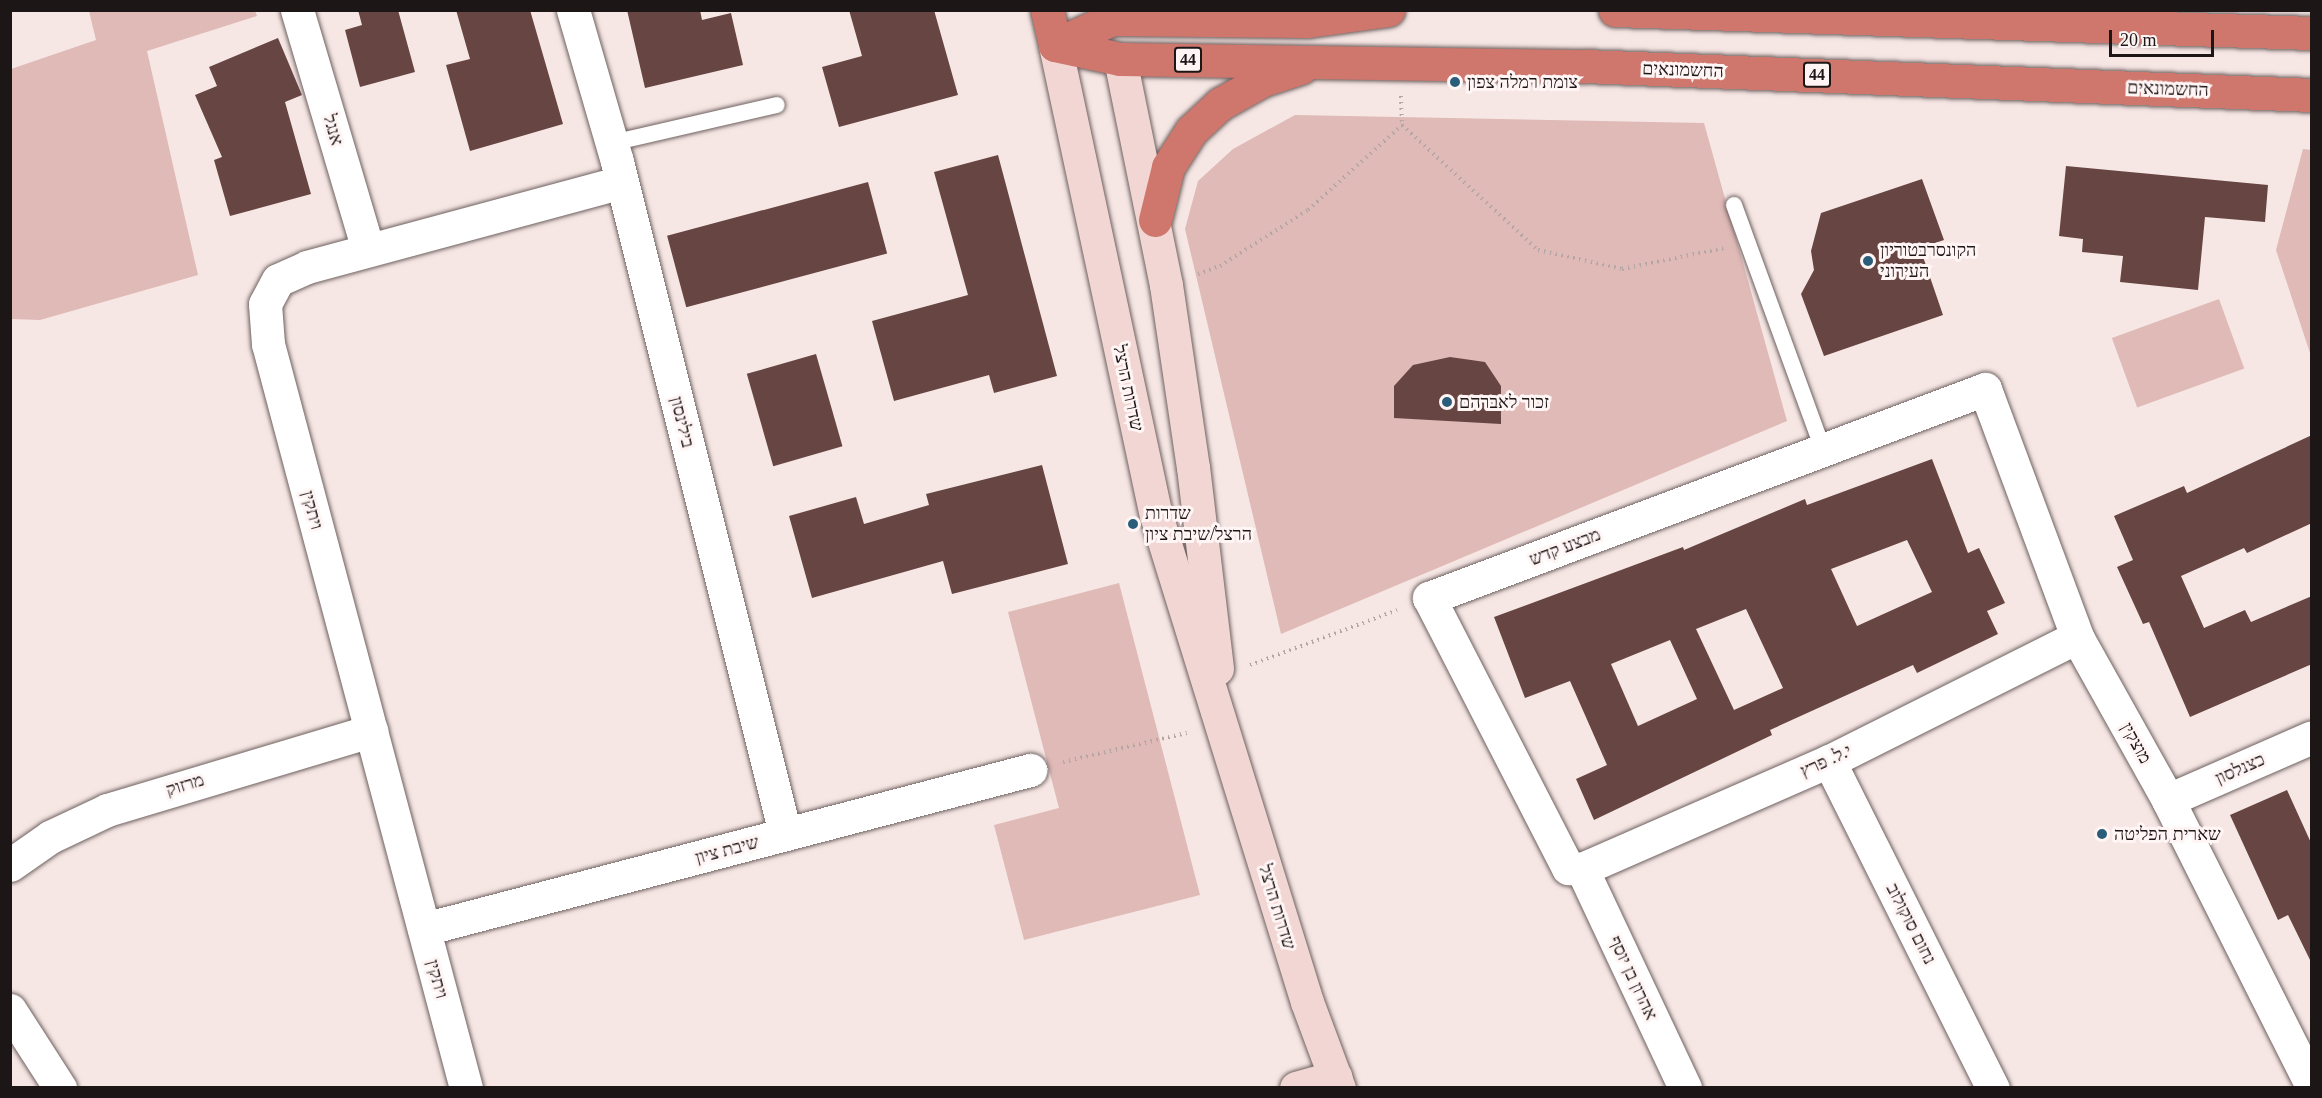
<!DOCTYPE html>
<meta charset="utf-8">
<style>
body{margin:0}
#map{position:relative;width:2322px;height:1098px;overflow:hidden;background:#f6e7e5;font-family:"Times New Roman","Noto Sans Hebrew",serif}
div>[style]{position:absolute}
.green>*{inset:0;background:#dfbab6;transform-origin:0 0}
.building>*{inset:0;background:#674542;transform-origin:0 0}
.path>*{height:4px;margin-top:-2px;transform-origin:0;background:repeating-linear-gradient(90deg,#b3a6a5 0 1.5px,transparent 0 6px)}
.roads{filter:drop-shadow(0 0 2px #6e615f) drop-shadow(0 0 2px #6e615f)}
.lane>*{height:16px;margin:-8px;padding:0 8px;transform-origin:8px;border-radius:8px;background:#fff}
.street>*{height:33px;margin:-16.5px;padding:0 16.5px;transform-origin:16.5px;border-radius:16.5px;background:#fff}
.secondary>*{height:33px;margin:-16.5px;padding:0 16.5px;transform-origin:16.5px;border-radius:16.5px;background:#f1d6d3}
.highway>*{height:33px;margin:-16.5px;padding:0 16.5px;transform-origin:16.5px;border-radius:16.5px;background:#cf766d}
.dots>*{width:16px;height:16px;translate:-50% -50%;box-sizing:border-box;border:3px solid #fff5f4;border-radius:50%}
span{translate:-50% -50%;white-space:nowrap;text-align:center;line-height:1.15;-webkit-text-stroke:6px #fff5f4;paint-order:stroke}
.shield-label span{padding:2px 4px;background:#fff5f4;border:2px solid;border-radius:4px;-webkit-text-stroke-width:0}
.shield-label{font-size:16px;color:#1c1616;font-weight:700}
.street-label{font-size:18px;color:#1c1616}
.poi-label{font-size:18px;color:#1c1616}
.left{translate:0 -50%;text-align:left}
.frame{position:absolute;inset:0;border:12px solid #1c1616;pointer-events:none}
.scale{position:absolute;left:2109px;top:30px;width:105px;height:27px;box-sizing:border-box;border:3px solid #1c1616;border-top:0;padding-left:8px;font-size:18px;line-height:21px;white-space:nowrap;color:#1c1616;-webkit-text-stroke:4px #fff5f4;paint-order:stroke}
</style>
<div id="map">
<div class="green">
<i style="clip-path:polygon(89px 11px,255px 11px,257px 16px,147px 51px,198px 275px,40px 320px,11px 319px,11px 69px,96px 40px)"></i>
<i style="clip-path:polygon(1295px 115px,1704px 123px,1787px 421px,1281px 634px,1185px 229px,1198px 181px,1233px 149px)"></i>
<i style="clip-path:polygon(2303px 149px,2312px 150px,2311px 356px,2276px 250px)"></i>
<i style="left:2219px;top:299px;width:74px;height:114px;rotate:70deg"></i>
<i style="clip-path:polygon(1119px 583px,1200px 895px,1024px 940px,994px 825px,1059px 808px,1008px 612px)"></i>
</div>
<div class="building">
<i style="clip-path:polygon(358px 10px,398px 10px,415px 72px,360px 87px,345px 30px,362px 25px)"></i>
<i style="clip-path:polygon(456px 10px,530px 10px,563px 124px,470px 151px,446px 65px,470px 59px)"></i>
<i style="clip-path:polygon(627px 10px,700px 10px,702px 20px,731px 13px,743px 65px,645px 88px)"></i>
<i style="clip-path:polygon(849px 10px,934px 10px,958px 95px,839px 127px,822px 67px,862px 56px)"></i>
<i style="clip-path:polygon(278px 38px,302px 95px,285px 102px,311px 194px,230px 216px,214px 160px,222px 157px,195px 95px,217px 86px,209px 67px)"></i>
<i style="clip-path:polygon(998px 155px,1057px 376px,994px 393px,989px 375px,894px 401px,872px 321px,968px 295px,934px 172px)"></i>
<i style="clip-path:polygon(2066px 166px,2268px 185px,2265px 222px,2205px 217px,2198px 290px,2120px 282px,2123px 256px,2082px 252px,2083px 239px,2059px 236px)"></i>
<i style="clip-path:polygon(1922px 179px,1944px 240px,1920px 248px,1943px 315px,1824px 356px,1801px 294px,1814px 270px,1811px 251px,1821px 213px)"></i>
<i style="left:868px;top:182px;width:74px;height:208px;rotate:75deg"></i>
<i style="left:816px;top:354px;width:96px;height:72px;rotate:74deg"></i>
<i style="clip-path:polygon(1450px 357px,1485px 362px,1501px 386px,1501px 424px,1394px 418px,1394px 386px,1413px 365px)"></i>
<i style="clip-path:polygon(2312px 435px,2312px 523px,2247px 553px,2244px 548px,2181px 576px,2204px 628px,2245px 610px,2251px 622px,2312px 596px,2312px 664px,2190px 717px,2149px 622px,2143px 624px,2117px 567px,2133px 560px,2114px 516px,2184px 486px,2187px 493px)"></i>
<i style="clip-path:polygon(evenodd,1932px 459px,1968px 553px,1979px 548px,2005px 603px,1987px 611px,1998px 634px,1917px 673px,1913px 665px,1770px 730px,1772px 735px,1594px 820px,1576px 779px,1607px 765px,1570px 681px,1525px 698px,1494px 617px,1683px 547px,1684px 550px,1805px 499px,1807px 505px,1932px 459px,1907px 540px,1932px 592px,1857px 626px,1831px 569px,1907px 540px,1932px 459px,1746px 609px,1783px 688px,1734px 710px,1696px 629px,1746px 609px,1932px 459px,1670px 640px,1697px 699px,1638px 726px,1611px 664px,1670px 640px)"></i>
<i style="clip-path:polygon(1042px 465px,1068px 564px,952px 594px,943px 561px,812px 598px,789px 516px,856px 497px,864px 524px,929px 505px,926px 494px)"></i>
<i style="clip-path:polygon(2287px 790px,2312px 845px,2312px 964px,2288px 915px,2278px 920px,2230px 815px)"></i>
</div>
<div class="path">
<i style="left:1401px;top:96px;width:29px;rotate:88deg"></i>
<i style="left:1402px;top:125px;width:185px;rotate:42.6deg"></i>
<i style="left:1538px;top:250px;width:86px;rotate:12.7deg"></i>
<i style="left:1622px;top:269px;width:104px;rotate:-11.6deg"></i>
<i style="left:1198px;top:274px;width:23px;rotate:-20deg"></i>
<i style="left:1220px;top:266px;width:104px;rotate:-32.5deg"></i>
<i style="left:1308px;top:210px;width:127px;rotate:-42.1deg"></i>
<i style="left:1250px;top:665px;width:157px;rotate:-20.5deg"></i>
<i style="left:1063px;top:762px;width:127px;rotate:-13.2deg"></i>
</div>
<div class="roads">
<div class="lane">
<i style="left:612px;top:143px;width:169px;rotate:-13deg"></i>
<i style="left:1734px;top:205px;width:261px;rotate:70deg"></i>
</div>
<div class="street">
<i style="left:297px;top:10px;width:250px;rotate:73.5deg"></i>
<i style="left:573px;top:10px;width:157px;rotate:73.8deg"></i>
<i style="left:617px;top:161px;width:694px;rotate:75.98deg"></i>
<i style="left:2077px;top:637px;width:277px;rotate:153.4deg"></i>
<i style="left:1829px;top:761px;width:270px;rotate:156.4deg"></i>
<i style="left:1582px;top:869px;width:14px;rotate:-176deg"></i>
<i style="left:1568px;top:868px;width:304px;rotate:-117.2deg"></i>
<i style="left:1429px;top:598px;width:594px;rotate:-20.6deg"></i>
<i style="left:1985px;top:389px;width:265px;rotate:69.6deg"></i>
<i style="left:2077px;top:637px;width:187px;rotate:60.8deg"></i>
<i style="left:2168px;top:800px;width:320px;rotate:63.3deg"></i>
<i style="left:1829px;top:761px;width:366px;rotate:63.4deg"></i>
<i style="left:2168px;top:800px;width:157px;rotate:-23.6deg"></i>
<i style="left:10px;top:865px;width:49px;rotate:-35deg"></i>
<i style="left:50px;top:837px;width:63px;rotate:-25.3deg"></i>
<i style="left:107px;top:810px;width:276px;rotate:-16.7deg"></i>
<i style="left:1582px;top:869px;width:242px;rotate:64.8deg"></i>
<i style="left:424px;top:929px;width:627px;rotate:-14.7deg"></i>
<i style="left:10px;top:1010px;width:93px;rotate:57.3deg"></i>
<i style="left:466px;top:1088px;width:770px;rotate:-104.9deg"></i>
<i style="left:268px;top:344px;width:40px;rotate:-94.3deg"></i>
<i style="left:265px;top:304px;width:27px;rotate:-62deg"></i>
<i style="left:278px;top:280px;width:32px;rotate:-24deg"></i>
<i style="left:307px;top:267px;width:326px;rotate:-15.1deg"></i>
</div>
<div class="secondary">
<i style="left:1055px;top:45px;width:481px;rotate:77.9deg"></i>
<i style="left:1156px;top:515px;width:510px;rotate:72.77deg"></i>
<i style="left:1307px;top:1002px;width:92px;rotate:69.6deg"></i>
<i style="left:1120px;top:59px;width:231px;rotate:78.5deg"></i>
<i style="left:1166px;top:285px;width:184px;rotate:81.6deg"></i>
<i style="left:1193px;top:467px;width:203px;rotate:83.2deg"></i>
<i style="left:1296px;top:1088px;width:41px;rotate:-15.8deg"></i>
</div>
<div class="highway">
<i style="left:1047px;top:10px;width:36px;rotate:77deg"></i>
<i style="left:1615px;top:10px;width:697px;rotate:1.89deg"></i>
<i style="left:1055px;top:45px;width:66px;rotate:12.2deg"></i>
<i style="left:1120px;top:59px;width:464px;rotate:0.9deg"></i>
<i style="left:1584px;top:66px;width:729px;rotate:2.28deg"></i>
<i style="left:1055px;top:45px;width:63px;rotate:-24.5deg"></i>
<i style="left:1112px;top:19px;width:196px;rotate:0.6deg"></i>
<i style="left:1308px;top:21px;width:81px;rotate:-7.8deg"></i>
<i style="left:1155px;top:220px;width:55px;rotate:-76.2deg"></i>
<i style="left:1168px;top:167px;width:43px;rotate:-57.4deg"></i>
<i style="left:1191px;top:131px;width:40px;rotate:-43deg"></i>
<i style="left:1220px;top:104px;width:49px;rotate:-29.2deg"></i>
<i style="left:1263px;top:80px;width:40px;rotate:-18deg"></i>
</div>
</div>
<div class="dots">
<i style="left:1455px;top:82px;background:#2a5d7a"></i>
<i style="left:1868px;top:261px;background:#2a5d7a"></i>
<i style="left:1447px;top:402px;background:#2a5d7a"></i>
<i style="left:1133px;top:524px;background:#2a5d7a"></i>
<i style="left:2102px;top:834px;background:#2a5d7a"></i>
</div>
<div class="shield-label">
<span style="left:1188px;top:60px">44</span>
<span style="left:1817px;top:75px">44</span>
</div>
<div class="street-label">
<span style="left:1683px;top:70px;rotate:2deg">החשמונאים</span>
<span style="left:2168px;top:89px;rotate:2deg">החשמונאים</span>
<span style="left:333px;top:130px;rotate:74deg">אנגל</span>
<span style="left:1128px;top:388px;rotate:78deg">שדרות הרצל</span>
<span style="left:682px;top:422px;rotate:76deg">בילינסון</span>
<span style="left:312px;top:510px;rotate:75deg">ויתקין</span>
<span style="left:1565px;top:547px;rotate:-21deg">מבצע קדש</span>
<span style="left:2136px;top:743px;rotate:61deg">מוצקין</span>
<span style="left:1826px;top:761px;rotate:-25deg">י.ל. פרץ</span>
<span style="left:2240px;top:769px;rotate:-24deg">כצנלסון</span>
<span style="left:185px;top:785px;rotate:-17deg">מרזוק</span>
<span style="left:727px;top:850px;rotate:-15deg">שיבת ציון</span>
<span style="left:1277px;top:907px;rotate:73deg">שדרות הרצל</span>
<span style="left:1911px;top:924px;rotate:63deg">נחום סוקולוב</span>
<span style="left:1633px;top:978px;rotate:65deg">אהרון בן יוסף</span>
<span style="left:437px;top:979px;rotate:75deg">ויתקין</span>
</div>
<div class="poi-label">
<span class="left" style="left:1467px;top:82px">צומת רמלה צפון</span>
<span class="left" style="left:1880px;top:261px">הקונסרבטוריון<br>העירוני</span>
<span class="left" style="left:1459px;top:402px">זכור לאברהם</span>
<span class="left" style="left:1145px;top:524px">שדרות<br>הרצל/שיבת ציון</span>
<span class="left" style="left:2114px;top:834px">שארית הפליטה</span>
</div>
<div class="frame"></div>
<div class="scale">20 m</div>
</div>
